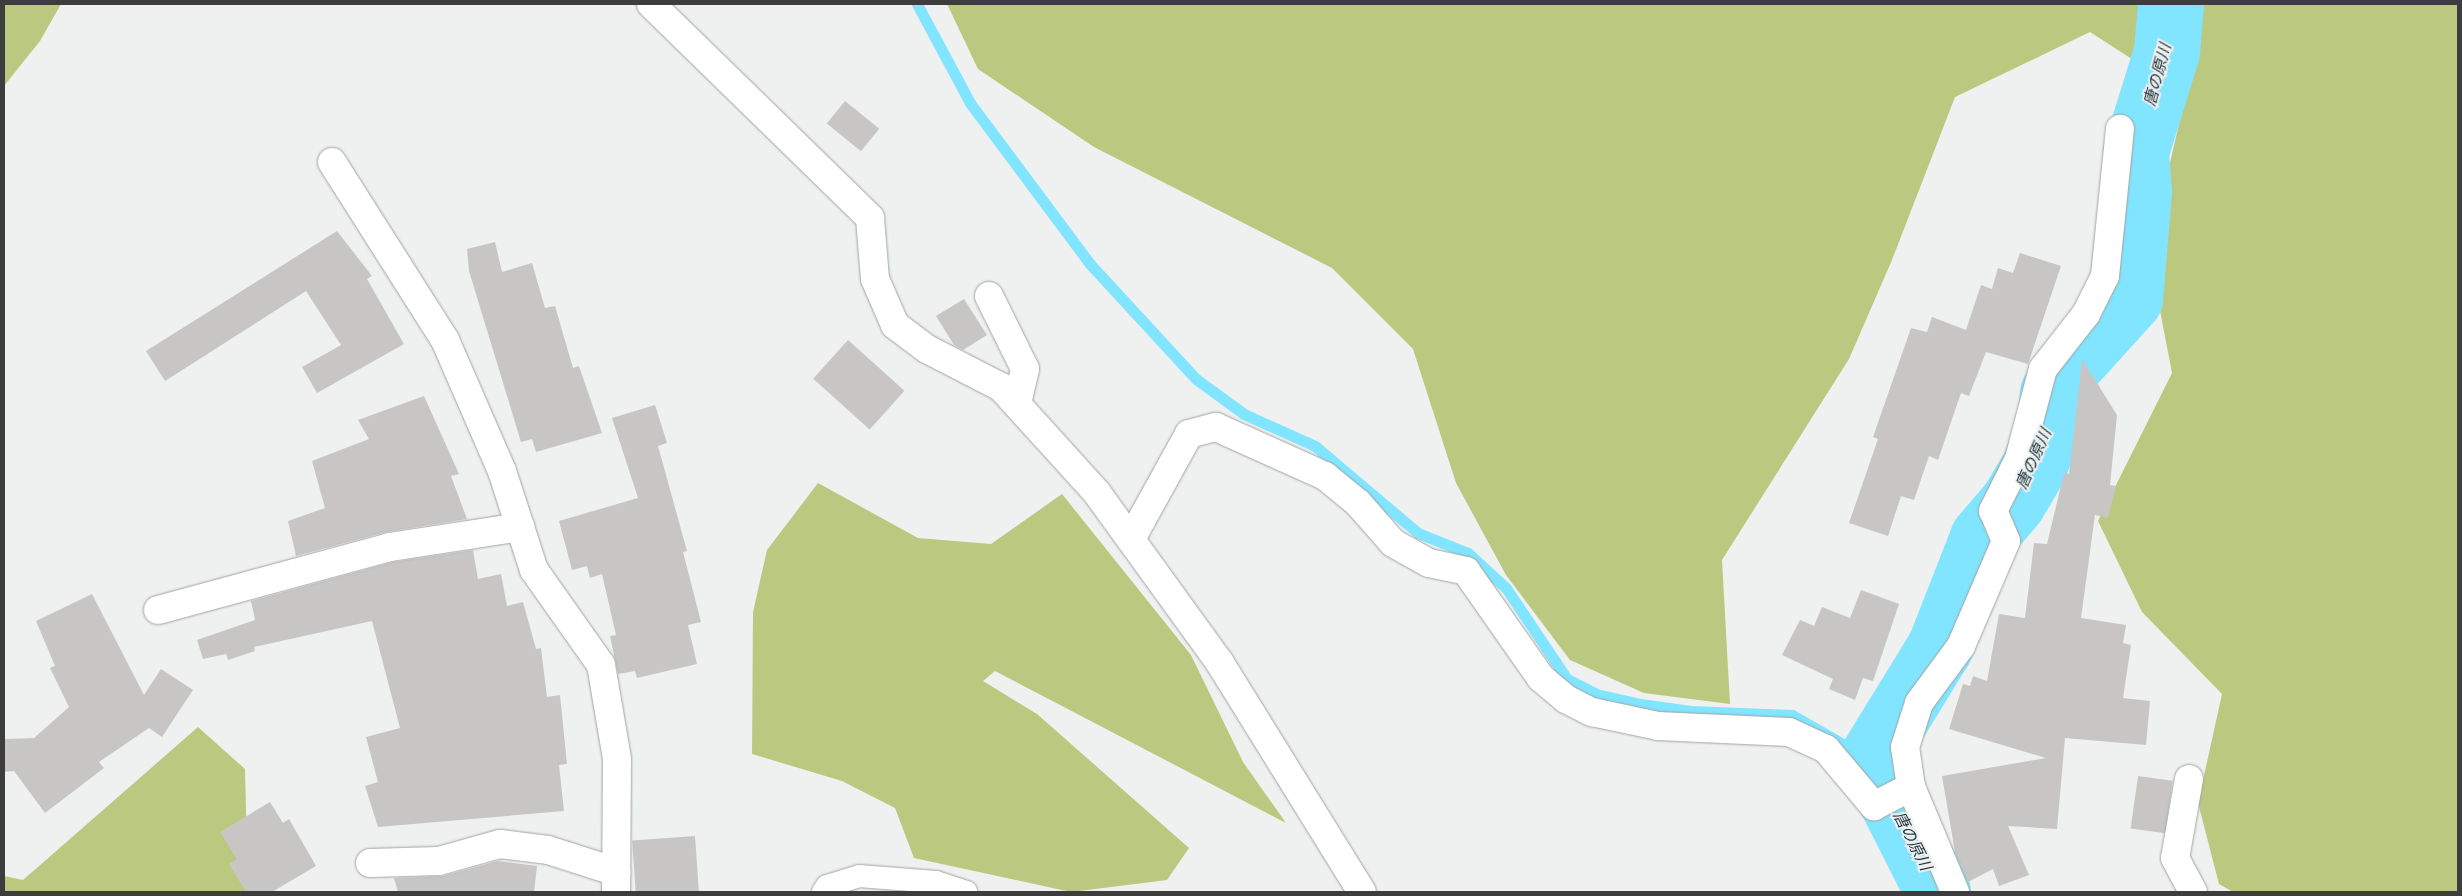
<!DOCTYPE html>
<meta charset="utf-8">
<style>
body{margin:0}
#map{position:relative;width:2462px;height:896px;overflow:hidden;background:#eff0f0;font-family:"Space Grotesk","Noto Sans JP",sans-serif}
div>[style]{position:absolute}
.green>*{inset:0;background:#bbc880}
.stream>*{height:11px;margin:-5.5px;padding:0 5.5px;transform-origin:5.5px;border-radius:5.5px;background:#82e5ff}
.river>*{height:66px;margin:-33px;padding:0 33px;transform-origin:33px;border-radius:33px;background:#82e5ff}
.building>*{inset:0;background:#c7c6c5;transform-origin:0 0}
.roads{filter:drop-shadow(0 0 1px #a2a3a4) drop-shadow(0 0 1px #a2a3a4)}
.service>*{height:22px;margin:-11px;padding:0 11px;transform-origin:11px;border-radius:11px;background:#fff}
.minor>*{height:28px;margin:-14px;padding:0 14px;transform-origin:14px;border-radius:14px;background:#fff}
span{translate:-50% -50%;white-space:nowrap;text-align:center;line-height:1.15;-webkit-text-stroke:4px #eff0f0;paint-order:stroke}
.water-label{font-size:16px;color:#1c333a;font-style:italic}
.frame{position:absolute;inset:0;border:5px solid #3d3d3d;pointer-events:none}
</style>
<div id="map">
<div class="green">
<i style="clip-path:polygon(4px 4px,61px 4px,40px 41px,4px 86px)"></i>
<i style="clip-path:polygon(947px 4px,2458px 4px,2458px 892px,2233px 892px,2219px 884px,2198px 803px,2222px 694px,2142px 612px,2098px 521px,2172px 373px,2149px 253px,2186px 94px,2090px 32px,1955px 97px,1892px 260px,1849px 359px,1722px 560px,1730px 704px,1644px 693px,1570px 660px,1506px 575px,1456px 483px,1413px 349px,1332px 268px,1094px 147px,978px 69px)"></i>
<i style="clip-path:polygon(818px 483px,918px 538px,991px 544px,1062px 494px,1191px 655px,1243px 762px,1286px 823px,995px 671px,983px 681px,1037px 714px,1189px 848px,1167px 880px,1071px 892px,914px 858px,895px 808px,842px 781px,752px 754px,753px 612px,767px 550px)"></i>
<i style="clip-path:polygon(198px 727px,245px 769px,248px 892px,4px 892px,4px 876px,23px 880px)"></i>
</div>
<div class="stream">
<i style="left:917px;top:4px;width:112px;rotate:61.8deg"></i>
<i style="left:970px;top:103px;width:201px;rotate:53.3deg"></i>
<i style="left:1090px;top:264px;width:156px;rotate:47.3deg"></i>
<i style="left:1196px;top:379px;width:59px;rotate:36.1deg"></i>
<i style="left:1244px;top:414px;width:78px;rotate:24.3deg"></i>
<i style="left:1315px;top:446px;width:135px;rotate:40.2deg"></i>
<i style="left:1418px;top:533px;width:54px;rotate:21.8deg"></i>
<i style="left:1468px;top:553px;width:52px;rotate:42.6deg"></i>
<i style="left:1506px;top:588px;width:110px;rotate:56.2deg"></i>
<i style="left:1567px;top:679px;width:33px;rotate:27deg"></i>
<i style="left:1596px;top:694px;width:45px;rotate:12.8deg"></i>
<i style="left:1640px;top:704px;width:51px;rotate:7.8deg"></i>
<i style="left:1691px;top:711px;width:101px;rotate:2.3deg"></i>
<i style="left:1792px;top:715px;width:91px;rotate:29.7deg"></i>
</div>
<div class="river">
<i style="left:1938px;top:892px;width:148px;rotate:-116.9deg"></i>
<i style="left:1871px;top:760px;width:132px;rotate:-58.4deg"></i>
<i style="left:1940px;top:648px;width:118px;rotate:-68.6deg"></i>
<i style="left:1983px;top:538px;width:46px;rotate:-49.4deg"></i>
<i style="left:2013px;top:503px;width:43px;rotate:-59.3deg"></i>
<i style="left:2035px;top:466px;width:45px;rotate:-70.3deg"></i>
<i style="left:2050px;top:424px;width:31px;rotate:-84deg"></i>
<i style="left:2053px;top:393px;width:25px;rotate:-61deg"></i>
<i style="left:2065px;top:371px;width:97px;rotate:-47.9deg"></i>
<i style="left:2130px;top:299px;width:107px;rotate:-85.2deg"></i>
<i style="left:2139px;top:192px;width:40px;rotate:-94.3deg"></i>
<i style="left:2136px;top:152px;width:105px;rotate:-72.8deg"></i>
<i style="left:2167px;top:52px;width:48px;rotate:-85.2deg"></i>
</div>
<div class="building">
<i style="left:845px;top:101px;width:44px;height:29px;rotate:39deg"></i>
<i style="clip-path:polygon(337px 231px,372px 276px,367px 279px,404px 344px,317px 393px,302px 367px,341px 345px,306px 291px,165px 381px,146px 351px)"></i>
<i style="clip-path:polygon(495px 242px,502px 272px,532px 263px,545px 308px,555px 306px,573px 368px,579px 366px,602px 433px,536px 452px,532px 439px,521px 442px,469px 271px,467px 249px)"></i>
<i style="clip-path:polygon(2020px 253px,2061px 266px,2028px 364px,1986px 352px,1969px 396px,1961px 393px,1938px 460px,1929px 456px,1914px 500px,1901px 496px,1888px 536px,1849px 523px,1878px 439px,1873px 437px,1911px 328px,1927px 332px,1932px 317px,1966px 330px,1981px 285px,1992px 289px,1998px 268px,2013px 273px)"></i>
<i style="clip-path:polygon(964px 299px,987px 335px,963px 350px,954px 345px,936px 316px)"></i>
<i style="left:848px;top:340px;width:76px;height:52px;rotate:42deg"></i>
<i style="clip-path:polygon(2082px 359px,2117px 415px,2110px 485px,2116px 486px,2108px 518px,2095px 515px,2081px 618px,2126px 625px,2123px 643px,2131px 645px,2123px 698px,2150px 701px,2146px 745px,2065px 738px,2057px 829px,2008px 826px,2029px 875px,1999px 886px,1993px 869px,1968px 882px,1955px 852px,1942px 776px,2046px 758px,1949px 729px,1963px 684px,1970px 686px,1973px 676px,1987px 681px,1999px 614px,2025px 618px,2034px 543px,2047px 544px,2064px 473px,2069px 474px)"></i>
<i style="clip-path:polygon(424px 396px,459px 474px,451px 476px,467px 519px,386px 532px,296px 556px,288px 521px,325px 508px,312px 461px,369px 439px,358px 420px)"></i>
<i style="clip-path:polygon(655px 405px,667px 443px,658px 446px,687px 551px,683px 552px,701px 622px,688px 625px,697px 664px,637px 678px,635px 671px,618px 674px,610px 636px,616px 635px,602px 574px,590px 578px,587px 566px,572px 570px,559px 521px,638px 498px,612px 418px)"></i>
<i style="clip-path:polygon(473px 550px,478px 579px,501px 574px,507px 606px,523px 602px,536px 649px,541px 648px,547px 697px,560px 695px,567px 764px,559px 765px,564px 811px,378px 827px,365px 786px,378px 782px,366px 737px,400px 728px,372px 621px,254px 647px,255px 651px,228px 660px,226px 654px,203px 659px,197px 640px,255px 620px,251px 601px,393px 562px)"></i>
<i style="clip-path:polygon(1861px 590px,1899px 604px,1873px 681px,1863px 678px,1855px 700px,1829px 689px,1833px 679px,1782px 655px,1800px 620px,1814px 626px,1822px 607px,1850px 618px)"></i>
<i style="clip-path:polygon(92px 594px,144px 695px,161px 669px,193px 690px,162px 737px,149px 728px,99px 762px,104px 768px,45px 813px,14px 771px,4px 772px,4px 739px,34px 738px,69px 707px,50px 668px,55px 666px,36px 621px)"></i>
<i style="left:2138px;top:776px;width:35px;height:53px;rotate:8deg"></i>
<i style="clip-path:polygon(270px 802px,283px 823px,289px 819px,316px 866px,272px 892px,246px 892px,229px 864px,237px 859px,220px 832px)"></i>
<i style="left:695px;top:836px;width:56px;height:63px;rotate:86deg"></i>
<i style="clip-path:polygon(498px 861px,537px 866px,534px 892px,398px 892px,394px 878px,443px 876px)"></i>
</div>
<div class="roads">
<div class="service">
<i style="left:823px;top:892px;width:7px;rotate:-56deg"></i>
<i style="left:827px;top:886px;width:34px;rotate:-17deg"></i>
<i style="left:859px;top:876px;width:77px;rotate:4.5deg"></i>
<i style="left:936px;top:882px;width:32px;rotate:18deg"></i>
</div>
<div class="minor">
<i style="left:651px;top:4px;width:306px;rotate:44.3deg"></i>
<i style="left:870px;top:218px;width:61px;rotate:85.3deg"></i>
<i style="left:875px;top:279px;width:50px;rotate:66.5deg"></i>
<i style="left:895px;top:325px;width:40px;rotate:37deg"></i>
<i style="left:927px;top:349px;width:83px;rotate:27.2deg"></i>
<i style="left:1001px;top:387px;width:143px;rotate:47.8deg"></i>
<i style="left:1097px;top:493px;width:210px;rotate:54.1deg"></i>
<i style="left:1220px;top:663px;width:269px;rotate:58.2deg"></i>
<i style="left:332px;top:162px;width:211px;rotate:57.6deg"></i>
<i style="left:445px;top:340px;width:143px;rotate:66.5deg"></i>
<i style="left:502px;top:471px;width:104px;rotate:72.1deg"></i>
<i style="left:534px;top:570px;width:116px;rotate:54.8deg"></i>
<i style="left:601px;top:665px;width:95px;rotate:80.3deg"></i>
<i style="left:617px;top:759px;width:133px;rotate:90.4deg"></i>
<i style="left:989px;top:296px;width:81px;rotate:63.7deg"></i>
<i style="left:1025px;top:369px;width:36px;rotate:103deg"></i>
<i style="left:1131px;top:539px;width:120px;rotate:-61.1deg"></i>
<i style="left:1189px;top:434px;width:28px;rotate:-15deg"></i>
<i style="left:1216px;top:427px;width:120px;rotate:24.2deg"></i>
<i style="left:1325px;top:476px;width:43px;rotate:39.3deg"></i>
<i style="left:1358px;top:503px;width:53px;rotate:48.8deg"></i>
<i style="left:1393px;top:543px;width:41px;rotate:29.1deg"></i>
<i style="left:1429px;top:563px;width:38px;rotate:12deg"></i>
<i style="left:1466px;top:571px;width:131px;rotate:55deg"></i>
<i style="left:1541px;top:678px;width:33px;rotate:40deg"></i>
<i style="left:1566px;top:699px;width:29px;rotate:27deg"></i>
<i style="left:1592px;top:712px;width:67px;rotate:12deg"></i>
<i style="left:1658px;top:726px;width:131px;rotate:2.6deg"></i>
<i style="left:1789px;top:732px;width:41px;rotate:24.7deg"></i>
<i style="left:1826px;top:749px;width:75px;rotate:49.9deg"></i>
<i style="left:1874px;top:806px;width:42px;rotate:-27.2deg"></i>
<i style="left:158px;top:610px;width:240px;rotate:-15.2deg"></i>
<i style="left:390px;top:547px;width:132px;rotate:-8.7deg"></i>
<i style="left:2189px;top:779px;width:80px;rotate:100deg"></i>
<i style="left:2175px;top:858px;width:38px;rotate:62deg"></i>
<i style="left:370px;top:863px;width:69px;rotate:-1.7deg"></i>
<i style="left:439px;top:861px;width:63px;rotate:-15.6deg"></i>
<i style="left:500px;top:844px;width:48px;rotate:7.1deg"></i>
<i style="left:548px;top:850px;width:72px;rotate:17.7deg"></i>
<i style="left:1955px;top:892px;width:114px;rotate:-112.7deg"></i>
<i style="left:1911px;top:787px;width:40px;rotate:-98.5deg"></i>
<i style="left:1905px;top:747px;width:46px;rotate:-72.3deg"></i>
<i style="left:1919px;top:703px;width:71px;rotate:-53.6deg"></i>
<i style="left:1961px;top:646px;width:114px;rotate:-66.8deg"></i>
<i style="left:2006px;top:541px;width:33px;rotate:-113deg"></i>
<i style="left:1993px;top:511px;width:58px;rotate:-63.4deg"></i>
<i style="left:2019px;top:459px;width:93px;rotate:-75.1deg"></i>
<i style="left:2043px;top:369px;width:70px;rotate:-52deg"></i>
<i style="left:2086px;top:314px;width:42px;rotate:-63.4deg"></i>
<i style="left:2105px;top:276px;width:148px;rotate:-84.2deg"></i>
</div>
</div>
<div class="water-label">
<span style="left:2158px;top:75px;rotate:-75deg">唐の原川</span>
<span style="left:2034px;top:459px;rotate:-66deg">唐の原川</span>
<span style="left:1912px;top:841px;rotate:63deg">唐の原川</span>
</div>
<div class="frame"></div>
</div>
